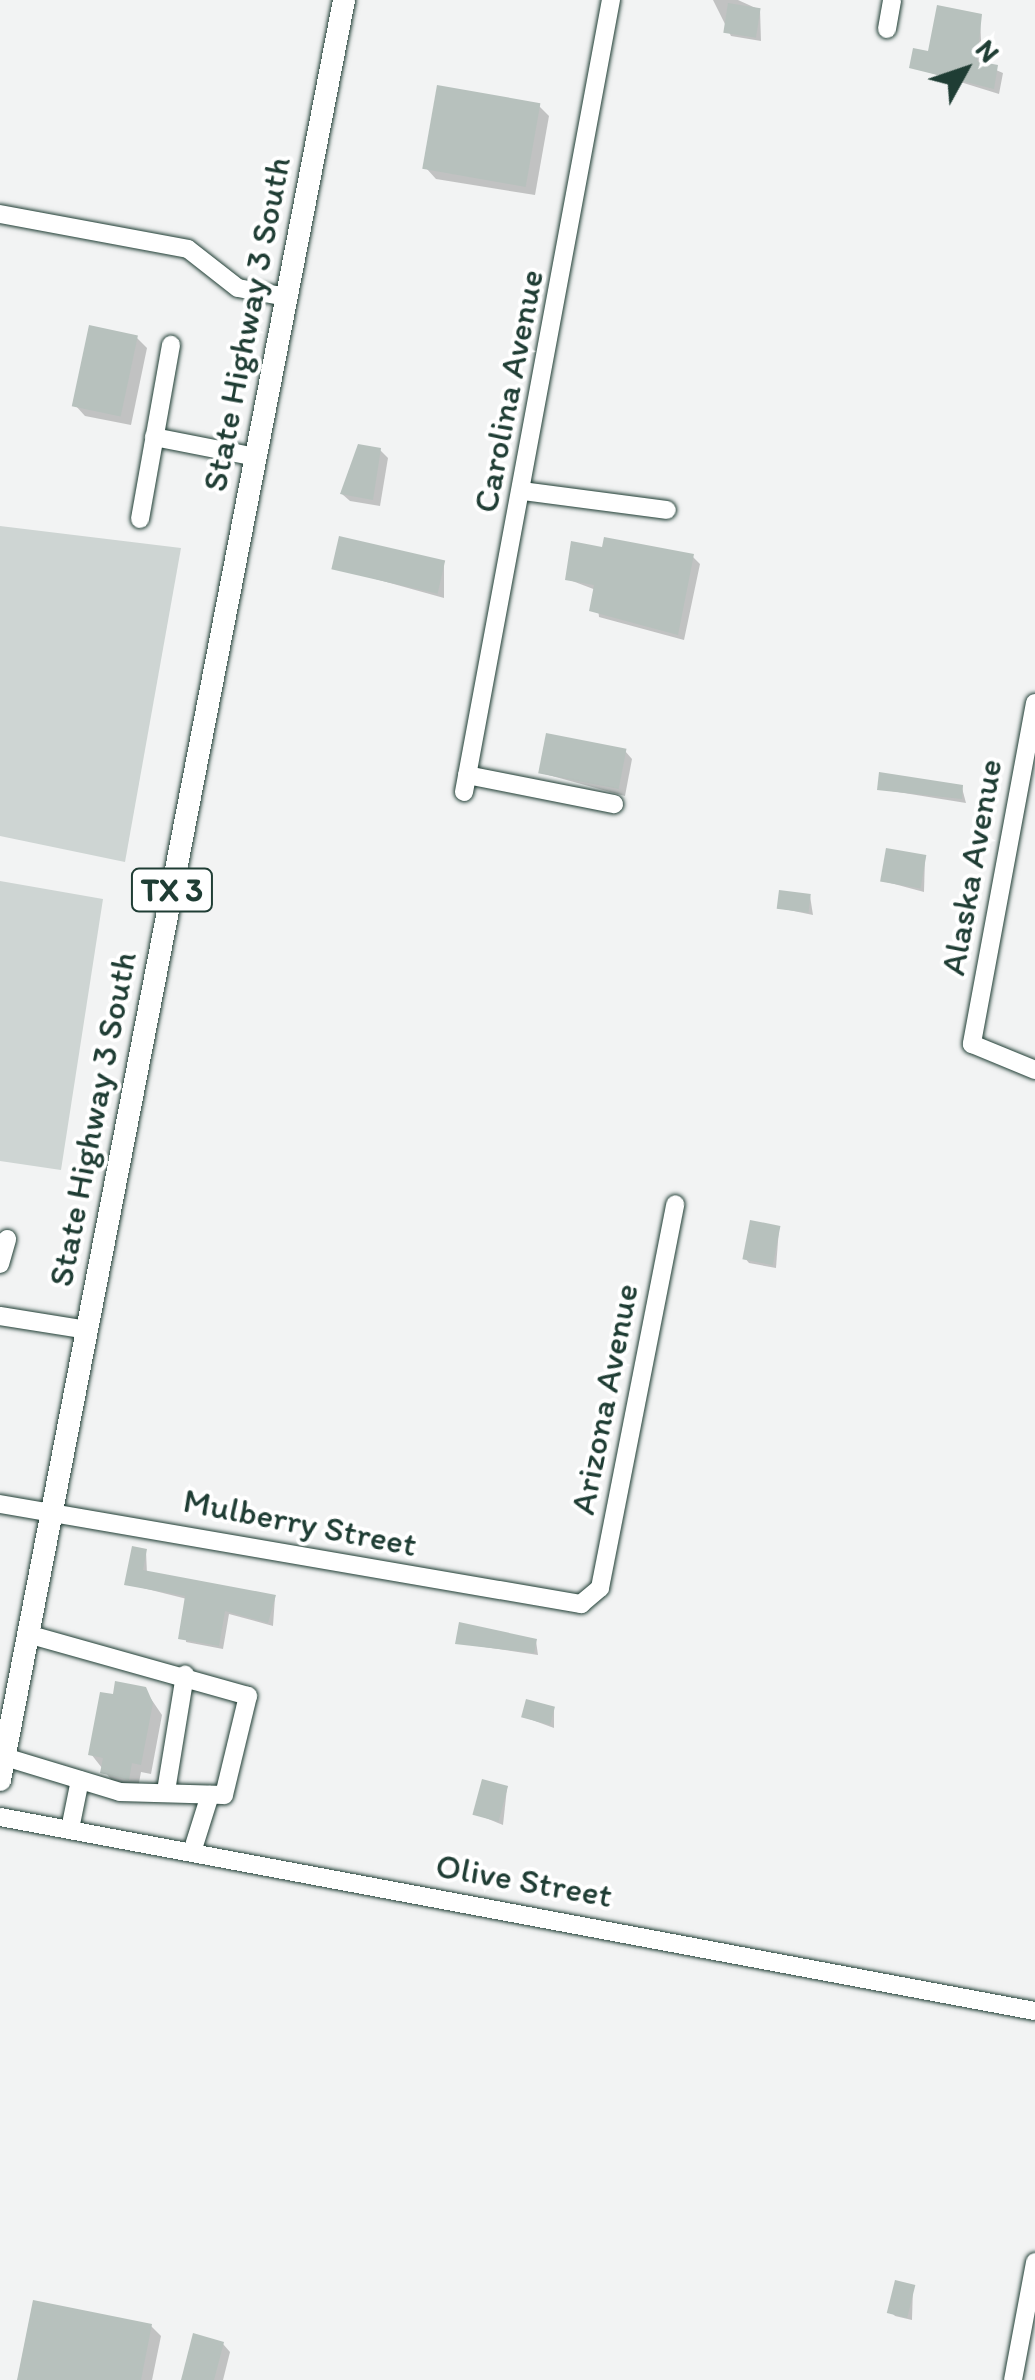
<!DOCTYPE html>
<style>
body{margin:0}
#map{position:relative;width:1035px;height:2380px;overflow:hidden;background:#f2f3f3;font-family:Itim,sans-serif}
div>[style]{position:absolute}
.green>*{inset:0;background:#ced5d3}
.shadow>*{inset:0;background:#0003}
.building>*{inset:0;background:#b7c1bd;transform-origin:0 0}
.roads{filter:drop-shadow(0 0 2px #1f3d34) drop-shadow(0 0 2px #1f3d34)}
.minor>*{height:18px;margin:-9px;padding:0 9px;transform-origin:9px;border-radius:9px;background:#fff}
.major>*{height:22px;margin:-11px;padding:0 11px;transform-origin:11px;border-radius:11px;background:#fff}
span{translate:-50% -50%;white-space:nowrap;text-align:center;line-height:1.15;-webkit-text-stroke:8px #fff;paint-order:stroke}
.shield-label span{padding:2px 8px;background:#fff;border:2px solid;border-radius:8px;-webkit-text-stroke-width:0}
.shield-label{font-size:32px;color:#1f3d34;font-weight:700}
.street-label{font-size:35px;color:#1f3d34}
.north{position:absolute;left:915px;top:20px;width:100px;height:100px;-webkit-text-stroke:8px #fff;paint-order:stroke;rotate:50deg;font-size:28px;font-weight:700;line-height:40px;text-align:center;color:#1f3d34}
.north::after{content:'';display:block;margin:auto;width:35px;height:45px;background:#1f3d34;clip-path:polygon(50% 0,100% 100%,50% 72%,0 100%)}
</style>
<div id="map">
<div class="green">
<i style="clip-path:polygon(0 526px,181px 548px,125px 862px,0 836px)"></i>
<i style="clip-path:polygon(0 881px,103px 899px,61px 1170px,0 1161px)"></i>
</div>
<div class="shadow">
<i style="clip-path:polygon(713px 0,738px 0,760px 10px,761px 41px,731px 36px)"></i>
<i style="clip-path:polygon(980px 16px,982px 64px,1003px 73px,999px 94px,912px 67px)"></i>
<i style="clip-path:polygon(539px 106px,549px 116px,535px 195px,436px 179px,426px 168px)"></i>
<i style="clip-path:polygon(137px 338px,147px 348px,131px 425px,85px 416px,75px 405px)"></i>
<i style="clip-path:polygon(380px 450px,388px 458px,380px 506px,350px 501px,342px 494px)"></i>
<i style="clip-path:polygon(693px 557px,700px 564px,684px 640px,599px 617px,596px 590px,567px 579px)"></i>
<i style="clip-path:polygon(444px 563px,444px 598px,336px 568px)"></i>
<i style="clip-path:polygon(625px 751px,632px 759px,625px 796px,541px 773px)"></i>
<i style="clip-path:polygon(962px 788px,966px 803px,879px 789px)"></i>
<i style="clip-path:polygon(925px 857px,924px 892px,883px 881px)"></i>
<i style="clip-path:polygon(810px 896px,813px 915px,779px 908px)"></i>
<i style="clip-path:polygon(779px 1228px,776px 1268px,749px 1263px,745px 1258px)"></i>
<i style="clip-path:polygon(146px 1551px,147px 1574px,275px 1597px,273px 1626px,229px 1614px,223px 1649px,186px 1642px,187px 1599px,127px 1584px)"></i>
<i style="clip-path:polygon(536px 1641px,538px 1655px,457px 1643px)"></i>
<i style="clip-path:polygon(145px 1690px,162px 1715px,151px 1774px,141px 1772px,138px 1788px,113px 1782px,91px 1754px)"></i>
<i style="clip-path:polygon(554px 1709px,554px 1728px,524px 1717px)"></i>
<i style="clip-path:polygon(507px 1788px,503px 1825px,476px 1814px)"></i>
<i style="clip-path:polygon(913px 2287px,912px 2320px,895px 2316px,891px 2312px)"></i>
<i style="clip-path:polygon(151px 2326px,161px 2336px,152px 2380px,20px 2380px)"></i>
<i style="clip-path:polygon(223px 2344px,230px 2352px,223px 2380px,183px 2380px)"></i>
</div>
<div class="building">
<i style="left:728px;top:3px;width:33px;height:30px;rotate:9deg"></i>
<i style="clip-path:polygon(937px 5px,982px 14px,977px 61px,998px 65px,994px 89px,909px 68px,913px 48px,928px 51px)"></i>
<i style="left:437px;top:85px;width:105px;height:85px;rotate:10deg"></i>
<i style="left:89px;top:325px;width:50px;height:83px;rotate:12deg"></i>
<i style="clip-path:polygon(358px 444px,381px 448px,373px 500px,340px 494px)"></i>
<i style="left:339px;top:536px;width:109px;height:34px;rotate:13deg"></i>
<i style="clip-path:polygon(604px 537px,694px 554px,678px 635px,589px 611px,594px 585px,565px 580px,571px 541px,602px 547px)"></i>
<i style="left:546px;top:733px;width:82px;height:41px;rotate:11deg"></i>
<i style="clip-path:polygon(879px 772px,963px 785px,962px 799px,877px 790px)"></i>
<i style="left:886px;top:848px;width:41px;height:34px;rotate:10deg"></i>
<i style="left:779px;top:890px;width:32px;height:19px;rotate:7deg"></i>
<i style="left:750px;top:1220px;width:31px;height:40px;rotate:11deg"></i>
<i style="clip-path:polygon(132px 1546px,147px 1549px,143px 1570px,276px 1595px,268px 1623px,225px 1611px,219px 1646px,178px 1639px,185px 1596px,124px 1585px)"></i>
<i style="clip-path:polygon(459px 1622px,537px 1639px,534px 1653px,455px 1644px)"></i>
<i style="clip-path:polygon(115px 1681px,146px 1687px,153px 1703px,141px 1765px,132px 1763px,129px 1780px,100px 1773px,103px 1758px,88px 1755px,100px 1692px,113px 1694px)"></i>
<i style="left:526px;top:1699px;width:30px;height:19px;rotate:15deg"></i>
<i style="left:482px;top:1779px;width:27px;height:37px;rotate:15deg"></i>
<i style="left:895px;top:2280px;width:21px;height:34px;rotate:14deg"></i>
<i style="clip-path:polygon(33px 2300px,152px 2324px,141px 2380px,17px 2380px)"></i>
<i style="clip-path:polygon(193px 2333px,224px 2342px,214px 2380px,181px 2380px)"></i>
</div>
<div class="roads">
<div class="minor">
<i style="left:887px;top:29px;width:29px;rotate:-80deg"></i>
<i style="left:0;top:214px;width:191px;rotate:10.5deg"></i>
<i style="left:188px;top:249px;width:63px;rotate:38deg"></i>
<i style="left:238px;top:288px;width:50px;rotate:10.4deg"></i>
<i style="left:154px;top:437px;width:104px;rotate:11.1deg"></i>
<i style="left:523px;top:491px;width:145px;rotate:7.5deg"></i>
<i style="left:140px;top:519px;width:177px;rotate:-79.9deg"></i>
<i style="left:1035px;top:703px;width:347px;rotate:100.5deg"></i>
<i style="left:972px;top:1044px;width:68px;rotate:22.4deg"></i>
<i style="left:467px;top:775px;width:150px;rotate:11.2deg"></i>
<i style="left:464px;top:792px;width:806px;rotate:-79.49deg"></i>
<i style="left:0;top:1264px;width:26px;rotate:-74deg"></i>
<i style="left:0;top:1316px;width:88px;rotate:9.1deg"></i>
<i style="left:0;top:1504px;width:590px;rotate:9.77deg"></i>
<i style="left:581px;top:1604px;width:25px;rotate:-40deg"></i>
<i style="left:600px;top:1588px;width:391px;rotate:-78.9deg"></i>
<i style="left:5px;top:1757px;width:120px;rotate:16.9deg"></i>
<i style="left:120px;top:1792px;width:104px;rotate:1.7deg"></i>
<i style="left:224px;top:1795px;width:102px;rotate:-76.4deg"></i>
<i style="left:248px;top:1696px;width:229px;rotate:-164.3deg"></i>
<i style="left:166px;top:1791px;width:118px;rotate:-80.7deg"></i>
<i style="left:0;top:1817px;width:1053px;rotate:10.62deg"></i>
<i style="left:70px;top:1829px;width:50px;rotate:-78.5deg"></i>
<i style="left:192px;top:1852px;width:60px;rotate:-72.5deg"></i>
<i style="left:1013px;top:2380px;width:120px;rotate:-79.4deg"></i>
</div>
<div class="major">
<i style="left:0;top:1780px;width:1813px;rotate:-79.06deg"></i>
</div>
</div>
<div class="shield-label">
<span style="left:172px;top:890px">TX 3</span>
</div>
<div class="street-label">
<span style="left:246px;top:324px;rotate:-79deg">State Highway 3 South</span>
<span style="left:508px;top:391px;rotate:-79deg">Carolina Avenue</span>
<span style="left:971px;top:867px;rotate:-80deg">Alaska Avenue</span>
<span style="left:92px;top:1119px;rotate:-79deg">State Highway 3 South</span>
<span style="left:604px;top:1399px;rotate:-79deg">Arizona Avenue</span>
<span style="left:300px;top:1522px;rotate:11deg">Mulberry Street</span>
<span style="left:524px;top:1880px;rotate:10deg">Olive Street</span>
</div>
<div class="north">N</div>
</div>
